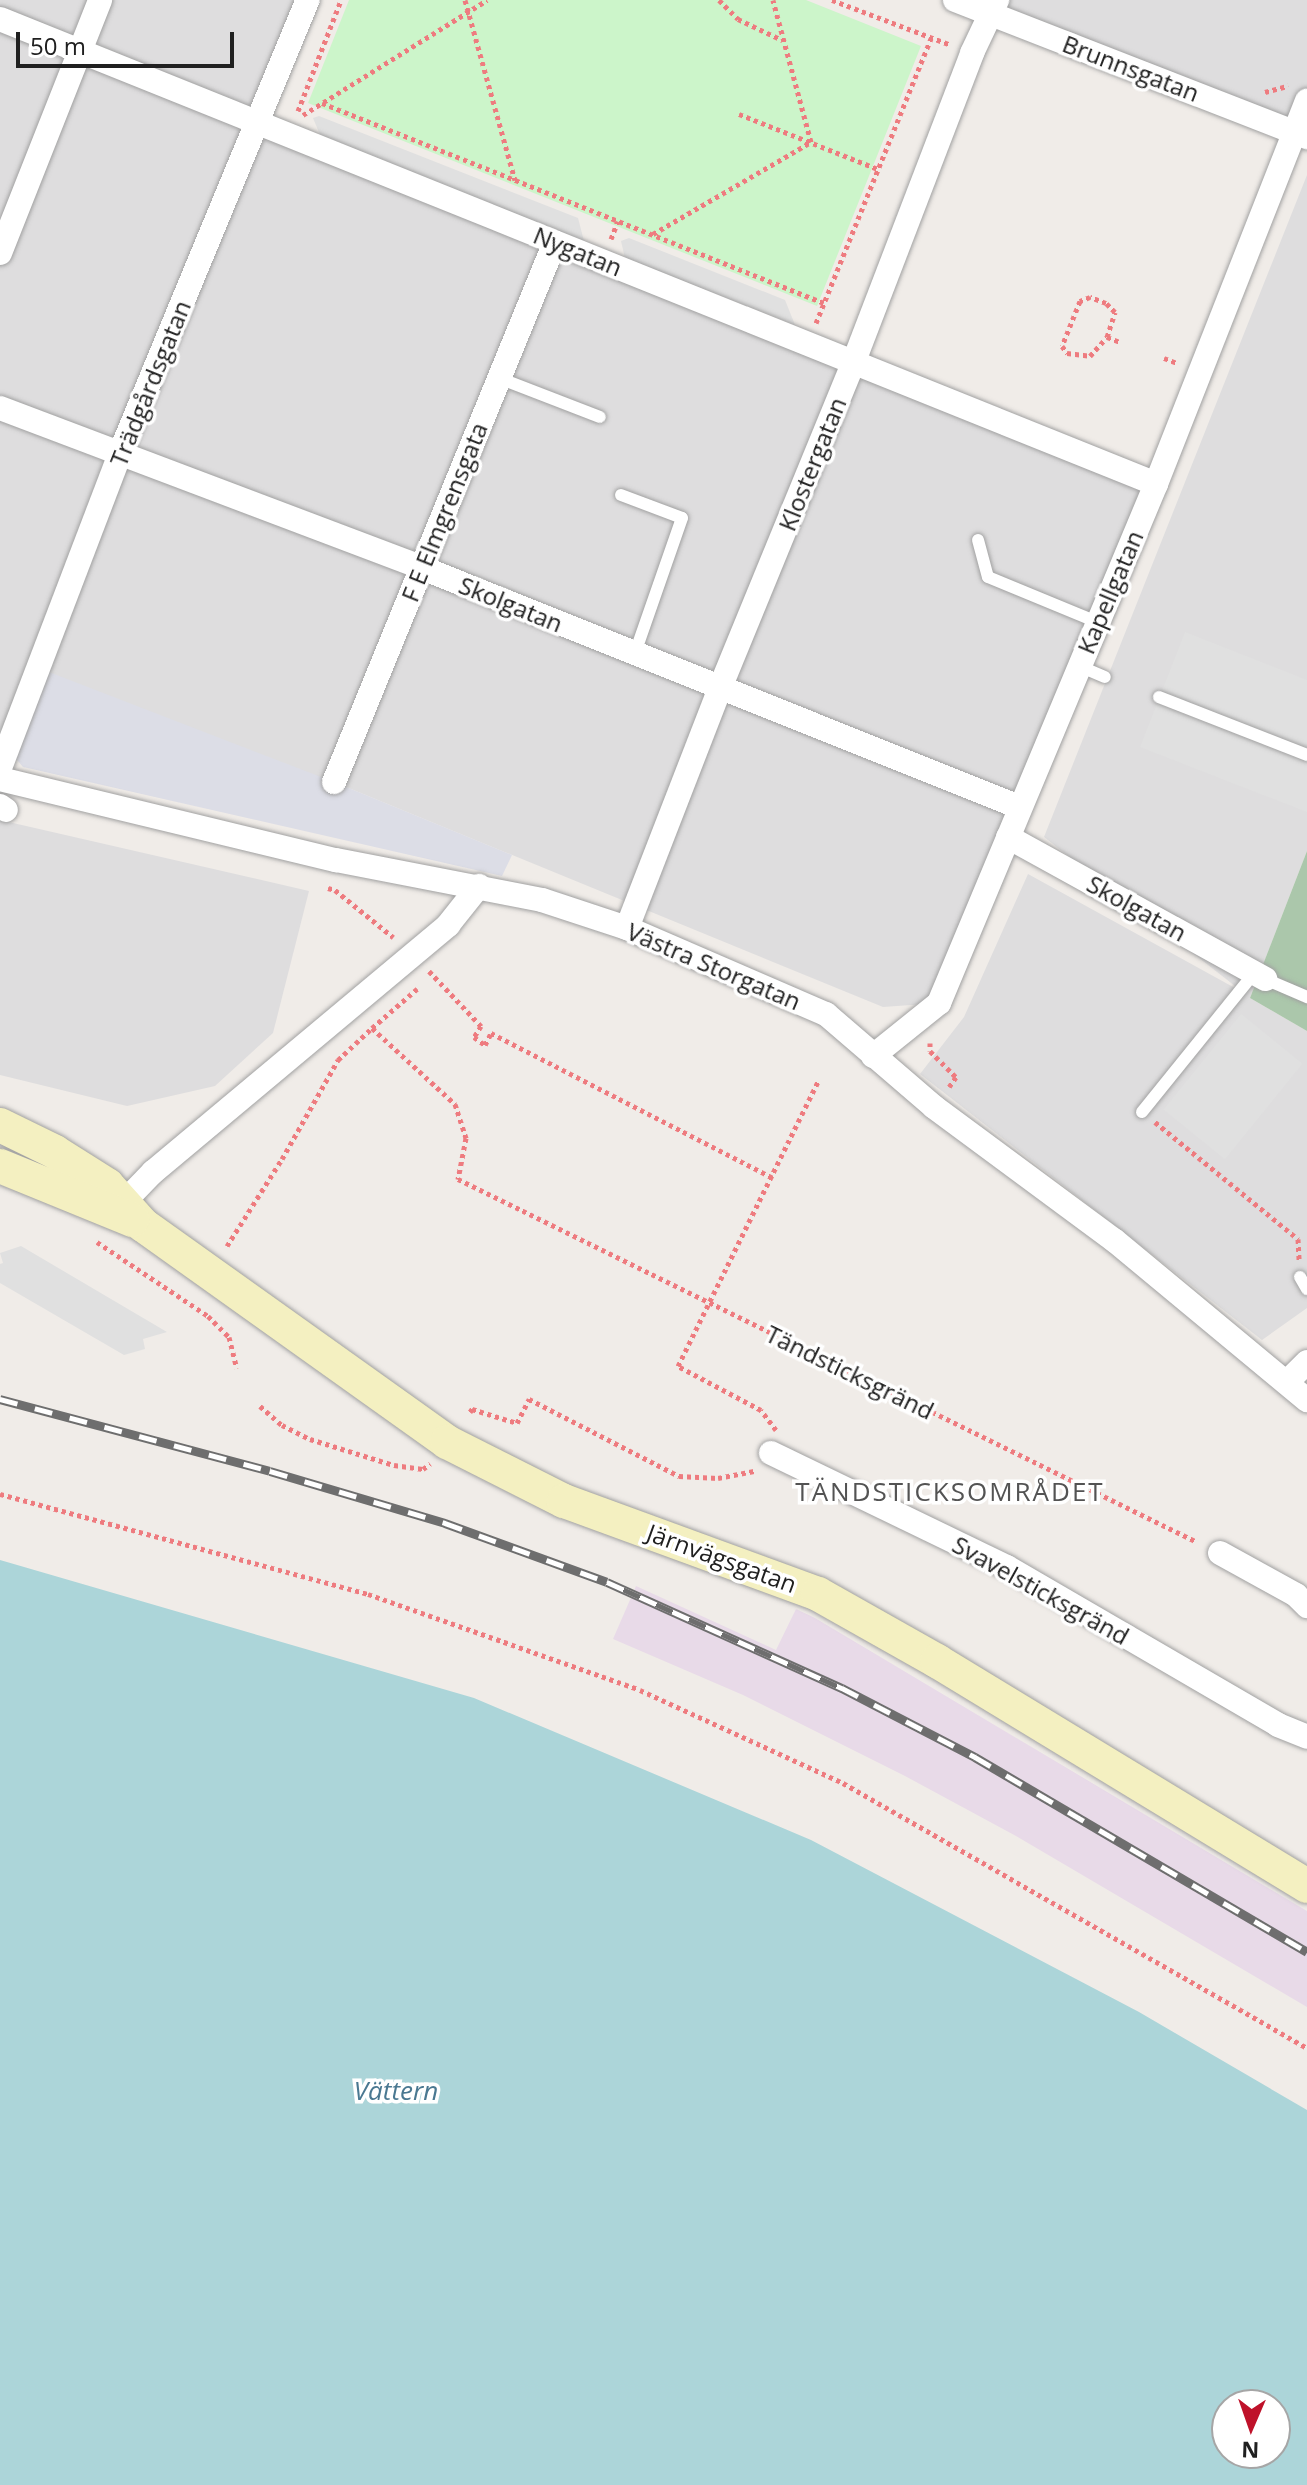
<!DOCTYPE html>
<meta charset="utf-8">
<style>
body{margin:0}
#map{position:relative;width:1307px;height:2485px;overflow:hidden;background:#f0ece8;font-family:"Open Sans",sans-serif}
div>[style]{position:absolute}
.residential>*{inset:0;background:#deddde}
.industrial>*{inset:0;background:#e8dae8}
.cemetery>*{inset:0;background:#abc7ab}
.park>*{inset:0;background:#ccf5ca}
.parking>*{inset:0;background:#e0e0e0;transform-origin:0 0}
.plaza>*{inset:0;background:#dcdde6}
.water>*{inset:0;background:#acd5d9}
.path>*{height:5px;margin-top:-2.5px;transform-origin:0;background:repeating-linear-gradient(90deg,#ee7b7f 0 4px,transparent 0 8px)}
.roads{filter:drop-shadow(0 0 2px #a1a1a1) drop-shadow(0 0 2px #a1a1a1)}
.lane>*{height:12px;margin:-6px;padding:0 6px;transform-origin:6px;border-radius:6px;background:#fff}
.street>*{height:24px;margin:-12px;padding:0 12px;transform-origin:12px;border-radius:12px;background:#fff}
.secondary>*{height:34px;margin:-17px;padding:0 17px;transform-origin:17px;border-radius:17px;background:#f4f0c1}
.rail>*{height:9px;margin-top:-4.5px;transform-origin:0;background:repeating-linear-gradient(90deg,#fff 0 18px,#6e6e6e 0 36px);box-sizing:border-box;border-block:2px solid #6e6e6e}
span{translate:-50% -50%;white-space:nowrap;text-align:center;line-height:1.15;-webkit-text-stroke:7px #fff;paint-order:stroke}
.street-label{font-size:24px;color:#202020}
.neighbourhood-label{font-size:26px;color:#535353;letter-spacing:2px}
.water-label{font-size:26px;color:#4a7891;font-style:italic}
.north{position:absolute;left:1211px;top:2389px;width:80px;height:80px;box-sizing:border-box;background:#fff;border:2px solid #a6a6a6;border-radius:50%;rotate:182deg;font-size:22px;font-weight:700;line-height:32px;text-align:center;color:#202020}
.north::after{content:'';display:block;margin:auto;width:28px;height:36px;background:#bf122a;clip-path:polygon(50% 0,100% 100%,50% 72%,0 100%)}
.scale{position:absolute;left:16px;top:32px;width:218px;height:36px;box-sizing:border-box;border:4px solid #202020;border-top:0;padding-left:10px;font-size:24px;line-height:28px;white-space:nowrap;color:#202020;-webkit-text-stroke:6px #fff;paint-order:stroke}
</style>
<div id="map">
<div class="residential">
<i style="clip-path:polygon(0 0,308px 0,258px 121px,1156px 484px,939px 1003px,883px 1007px,334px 782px,20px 726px,0 768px)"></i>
<i style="clip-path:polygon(955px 0,1307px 0,1307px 101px,1295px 132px)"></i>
<i style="clip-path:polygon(1307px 175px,1307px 851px,1250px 998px,1307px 1031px,1307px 1308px,1262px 1340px,920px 1074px,964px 1017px,1028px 874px,1244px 993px,1044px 837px)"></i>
<i style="clip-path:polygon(0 820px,309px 891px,273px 1033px,215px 1086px,127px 1106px,0 1075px)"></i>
</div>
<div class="industrial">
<i style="clip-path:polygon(636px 1586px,776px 1650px,796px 1609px,815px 1618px,1307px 1911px,1307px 2007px,1016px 1836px,905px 1776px,743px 1695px,613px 1639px)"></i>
</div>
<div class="cemetery">
<i style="clip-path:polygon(1307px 851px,1307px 1031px,1250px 998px)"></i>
</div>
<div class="park">
<i style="clip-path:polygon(349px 0,806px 0,921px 46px,817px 306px,308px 103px)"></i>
</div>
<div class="parking">
<i style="clip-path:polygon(319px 116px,578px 218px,584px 241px,321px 137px,313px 118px)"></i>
<i style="clip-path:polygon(629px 238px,785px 300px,795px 325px,625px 258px,621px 241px)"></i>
<i style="clip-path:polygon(1185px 632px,1307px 680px,1307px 812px,1140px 747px)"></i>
<i style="left:1241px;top:1014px;width:79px;height:123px;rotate:39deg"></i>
<i style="clip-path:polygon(21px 1246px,167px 1332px,143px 1339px,145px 1349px,124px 1355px,0 1283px,0 1264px,3px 1263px,0 1253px)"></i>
</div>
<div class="plaza">
<i style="clip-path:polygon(36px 667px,334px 782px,512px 855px,502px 876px,23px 767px,6px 747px)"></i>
</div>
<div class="water">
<i style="clip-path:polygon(evenodd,0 1560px,474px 1698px,811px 1840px,1139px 2012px,1307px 2110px,1307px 2485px,0 2485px,0 1560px,1227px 2405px,1275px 2405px,1275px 2453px,1227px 2453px,1227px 2405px)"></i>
</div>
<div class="path">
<i style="left:465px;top:0;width:187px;rotate:74.5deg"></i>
<i style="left:719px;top:0;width:27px;rotate:45deg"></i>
<i style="left:738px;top:19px;width:49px;rotate:25.5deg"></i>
<i style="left:832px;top:0;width:127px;rotate:20.7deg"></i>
<i style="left:1265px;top:92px;width:24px;rotate:-15deg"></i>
<i style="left:322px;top:103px;width:540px;rotate:21.72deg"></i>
<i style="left:298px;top:111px;width:119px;rotate:-68.8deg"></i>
<i style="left:739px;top:114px;width:149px;rotate:21.6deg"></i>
<i style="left:303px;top:115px;width:217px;rotate:-32deg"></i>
<i style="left:653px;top:234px;width:183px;rotate:-30.2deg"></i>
<i style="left:811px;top:142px;width:147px;rotate:-105deg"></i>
<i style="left:611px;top:239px;width:19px;rotate:-69deg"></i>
<i style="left:816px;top:323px;width:307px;rotate:-68deg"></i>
<i style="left:1107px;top:337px;width:26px;rotate:-72deg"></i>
<i style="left:1115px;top:312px;width:13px;rotate:-135deg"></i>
<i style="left:1106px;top:303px;width:17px;rotate:-159deg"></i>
<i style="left:1090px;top:297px;width:11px;rotate:158deg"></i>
<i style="left:1080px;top:301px;width:48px;rotate:111.8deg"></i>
<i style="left:1062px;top:346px;width:9px;rotate:54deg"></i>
<i style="left:1067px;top:353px;width:23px;rotate:7deg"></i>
<i style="left:1090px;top:356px;width:25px;rotate:-48deg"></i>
<i style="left:1107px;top:337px;width:14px;rotate:21deg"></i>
<i style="left:1164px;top:358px;width:14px;rotate:21deg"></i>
<i style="left:328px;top:888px;width:7px;rotate:16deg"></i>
<i style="left:335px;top:890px;width:75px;rotate:39deg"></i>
<i style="left:429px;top:971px;width:76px;rotate:46.6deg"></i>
<i style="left:481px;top:1026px;width:13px;rotate:122deg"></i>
<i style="left:474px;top:1037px;width:14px;rotate:36deg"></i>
<i style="left:485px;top:1045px;width:13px;rotate:-63deg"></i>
<i style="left:491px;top:1033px;width:317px;rotate:27.2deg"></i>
<i style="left:372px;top:1028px;width:60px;rotate:-40.9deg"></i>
<i style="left:930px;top:1043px;width:8px;rotate:90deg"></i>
<i style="left:930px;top:1051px;width:37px;rotate:45deg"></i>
<i style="left:956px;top:1077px;width:12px;rotate:125deg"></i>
<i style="left:1155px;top:1122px;width:185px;rotate:39.3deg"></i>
<i style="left:1298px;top:1239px;width:21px;rotate:87deg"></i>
<i style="left:97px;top:1242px;width:133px;rotate:33.7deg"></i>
<i style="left:208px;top:1316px;width:30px;rotate:45deg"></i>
<i style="left:229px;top:1337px;width:32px;rotate:76deg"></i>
<i style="left:227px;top:1246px;width:103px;rotate:-57.7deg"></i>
<i style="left:282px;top:1159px;width:114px;rotate:-60.5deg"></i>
<i style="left:338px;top:1060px;width:47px;rotate:-43.3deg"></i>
<i style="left:372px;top:1028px;width:113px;rotate:42.5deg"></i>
<i style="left:455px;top:1104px;width:36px;rotate:72deg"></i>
<i style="left:466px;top:1138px;width:42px;rotate:101deg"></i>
<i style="left:458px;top:1179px;width:823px;rotate:26.16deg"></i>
<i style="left:260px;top:1406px;width:29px;rotate:41deg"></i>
<i style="left:282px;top:1425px;width:31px;rotate:27deg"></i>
<i style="left:310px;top:1439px;width:88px;rotate:17.2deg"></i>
<i style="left:394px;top:1465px;width:29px;rotate:8deg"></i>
<i style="left:423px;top:1469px;width:9px;rotate:-36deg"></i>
<i style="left:470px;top:1412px;width:4px;rotate:-56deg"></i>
<i style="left:472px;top:1409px;width:47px;rotate:17.3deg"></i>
<i style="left:517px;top:1423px;width:27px;rotate:-63deg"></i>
<i style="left:529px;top:1399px;width:169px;rotate:27.2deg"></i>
<i style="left:679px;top:1476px;width:39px;rotate:3deg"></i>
<i style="left:718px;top:1478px;width:38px;rotate:-11deg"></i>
<i style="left:776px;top:1430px;width:25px;rotate:-127deg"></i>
<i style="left:761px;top:1410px;width:94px;rotate:-152.1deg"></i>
<i style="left:678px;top:1366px;width:319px;rotate:-63.8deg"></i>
<i style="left:0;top:1494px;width:381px;rotate:15.2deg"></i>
<i style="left:368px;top:1594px;width:288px;rotate:19.4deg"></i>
<i style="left:640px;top:1690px;width:223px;rotate:24.6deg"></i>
<i style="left:843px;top:1783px;width:534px;rotate:29.73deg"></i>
</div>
<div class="roads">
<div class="lane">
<i style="left:499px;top:378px;width:108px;rotate:21.1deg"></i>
<i style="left:621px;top:495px;width:65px;rotate:20.7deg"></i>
<i style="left:682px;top:518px;width:143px;rotate:109.2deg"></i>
<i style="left:978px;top:540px;width:38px;rotate:75deg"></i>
<i style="left:988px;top:577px;width:118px;rotate:22.4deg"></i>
<i style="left:1079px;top:666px;width:28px;rotate:23deg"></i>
<i style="left:1159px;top:697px;width:159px;rotate:21.4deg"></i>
<i style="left:1265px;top:979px;width:46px;rotate:23.2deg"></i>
<i style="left:1142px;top:1112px;width:179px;rotate:-51.1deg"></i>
<i style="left:1300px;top:1277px;width:14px;rotate:60deg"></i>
</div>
<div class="street">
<i style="left:955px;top:0;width:378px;rotate:21.3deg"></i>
<i style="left:0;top:19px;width:1246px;rotate:21.91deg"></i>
<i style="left:0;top:253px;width:272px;rotate:-68.4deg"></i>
<i style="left:0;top:408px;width:449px;rotate:20.7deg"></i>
<i style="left:420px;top:567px;width:645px;rotate:21.83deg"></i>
<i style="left:0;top:768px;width:337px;rotate:-69.1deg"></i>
<i style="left:120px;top:453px;width:490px;rotate:-67.5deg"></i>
<i style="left:0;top:779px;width:346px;rotate:13.6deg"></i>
<i style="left:336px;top:860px;width:210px;rotate:11deg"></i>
<i style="left:542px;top:900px;width:89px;rotate:18.2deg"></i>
<i style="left:627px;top:928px;width:217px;rotate:23.4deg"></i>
<i style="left:826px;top:1014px;width:143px;rotate:40.7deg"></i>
<i style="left:934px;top:1107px;width:224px;rotate:36.5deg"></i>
<i style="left:1114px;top:1240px;width:251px;rotate:39.7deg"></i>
<i style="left:334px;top:782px;width:583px;rotate:-67.74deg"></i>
<i style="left:0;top:806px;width:7px;rotate:34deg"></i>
<i style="left:1008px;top:837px;width:294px;rotate:28.9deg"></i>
<i style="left:627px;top:928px;width:257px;rotate:-68.8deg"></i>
<i style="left:720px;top:688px;width:353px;rotate:-67.7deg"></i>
<i style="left:854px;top:361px;width:330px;rotate:-69deg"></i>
<i style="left:972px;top:53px;width:59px;rotate:-64.7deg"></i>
<i style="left:873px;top:1056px;width:85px;rotate:-38.8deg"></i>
<i style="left:939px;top:1003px;width:563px;rotate:-67.31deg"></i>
<i style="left:1156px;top:484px;width:412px;rotate:-68.5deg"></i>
<i style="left:109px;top:1206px;width:16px;rotate:-15deg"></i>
<i style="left:124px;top:1202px;width:42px;rotate:-46deg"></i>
<i style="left:153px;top:1172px;width:385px;rotate:-39.9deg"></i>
<i style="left:448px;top:925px;width:50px;rotate:-51.5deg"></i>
<i style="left:1288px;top:1381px;width:27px;rotate:-45deg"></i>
<i style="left:771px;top:1453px;width:262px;rotate:25.8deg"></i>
<i style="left:1007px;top:1567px;width:314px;rotate:30.2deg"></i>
<i style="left:1278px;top:1725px;width:31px;rotate:22deg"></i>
<i style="left:1220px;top:1553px;width:87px;rotate:28.9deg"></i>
<i style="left:1296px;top:1595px;width:16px;rotate:45deg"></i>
</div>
<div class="secondary">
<i style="left:0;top:1125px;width:61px;rotate:26.1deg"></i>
<i style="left:55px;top:1152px;width:62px;rotate:32.4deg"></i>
<i style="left:107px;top:1185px;width:54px;rotate:48deg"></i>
<i style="left:143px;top:1225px;width:374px;rotate:35.5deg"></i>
<i style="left:447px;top:1442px;width:131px;rotate:26.8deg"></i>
<i style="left:564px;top:1501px;width:270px;rotate:20.1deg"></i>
<i style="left:818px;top:1594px;width:137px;rotate:29.4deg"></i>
<i style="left:937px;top:1661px;width:433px;rotate:31.3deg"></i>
<i style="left:0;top:1166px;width:143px;rotate:22.2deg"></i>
</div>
</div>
<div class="rail">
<i style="left:0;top:1399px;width:279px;rotate:14.9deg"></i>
<i style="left:270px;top:1471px;width:183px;rotate:16.5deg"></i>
<i style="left:445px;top:1523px;width:172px;rotate:20deg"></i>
<i style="left:607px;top:1582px;width:258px;rotate:24.3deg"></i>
<i style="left:842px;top:1688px;width:150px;rotate:27.4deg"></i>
<i style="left:975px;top:1757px;width:385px;rotate:30.4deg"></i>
</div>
<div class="street-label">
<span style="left:1131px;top:68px;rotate:21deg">Brunnsgatan</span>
<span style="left:578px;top:251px;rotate:22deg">Nygatan</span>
<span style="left:150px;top:383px;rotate:-68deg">Trädgårdsgatan</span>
<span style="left:812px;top:464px;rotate:-68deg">Klostergatan</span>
<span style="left:444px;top:512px;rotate:-68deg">F E Elmgrensgata</span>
<span style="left:1110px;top:592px;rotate:-67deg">Kapellgatan</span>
<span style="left:511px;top:604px;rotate:22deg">Skolgatan</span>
<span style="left:1137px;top:908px;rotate:29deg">Skolgatan</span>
<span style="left:714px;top:966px;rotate:23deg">Västra Storgatan</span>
<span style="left:850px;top:1372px;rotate:26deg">Tändsticksgränd</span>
<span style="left:722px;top:1558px;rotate:20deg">Järnvägsgatan</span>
<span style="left:1041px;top:1590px;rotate:29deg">Svavelsticksgränd</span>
</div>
<div class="neighbourhood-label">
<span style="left:950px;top:1492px">TÄNDSTICKSOMRÅDET</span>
</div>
<div class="water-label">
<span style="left:396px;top:2091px">Vättern</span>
</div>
<div class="north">N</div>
<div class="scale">50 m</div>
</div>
